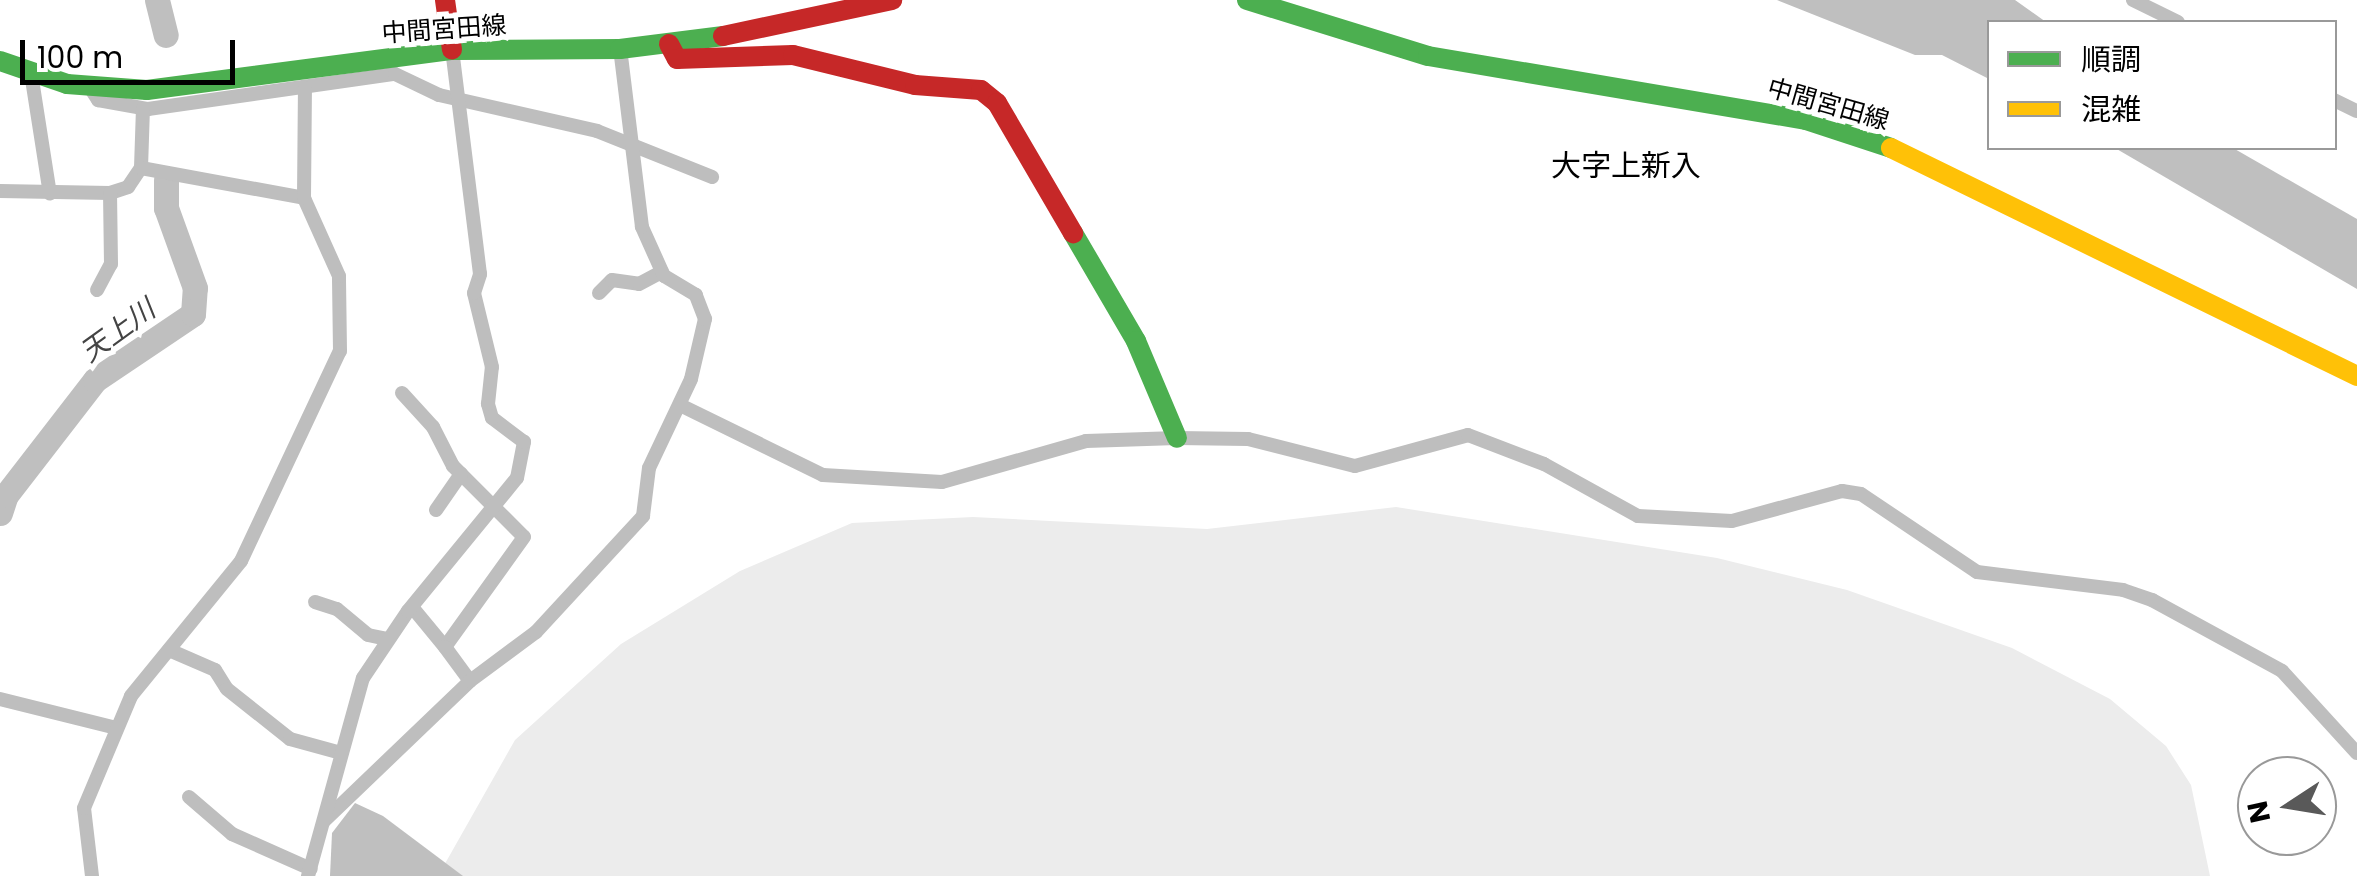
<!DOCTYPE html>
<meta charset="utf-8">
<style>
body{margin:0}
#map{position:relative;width:2357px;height:876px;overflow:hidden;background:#fff;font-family:Poppins,"Noto Sans JP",sans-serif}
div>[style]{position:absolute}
.green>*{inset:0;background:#ececec}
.water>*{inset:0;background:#bfbfbf}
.river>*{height:25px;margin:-12.5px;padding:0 12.5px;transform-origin:12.5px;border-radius:12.5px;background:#bfbfbf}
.street>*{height:14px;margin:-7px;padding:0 7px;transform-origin:7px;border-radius:7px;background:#bebebe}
.fast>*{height:20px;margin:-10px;padding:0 10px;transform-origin:10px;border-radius:10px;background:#4caf50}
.slow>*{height:20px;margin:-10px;padding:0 10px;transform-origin:10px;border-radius:10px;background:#ffc107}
.jam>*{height:20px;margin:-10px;padding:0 10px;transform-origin:10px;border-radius:10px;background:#c62828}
span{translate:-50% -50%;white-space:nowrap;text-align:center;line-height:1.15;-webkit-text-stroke:10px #fff;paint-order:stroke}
.street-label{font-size:25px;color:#000}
.water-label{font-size:28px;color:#444;font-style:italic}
.quarter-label{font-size:30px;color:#000}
.legend{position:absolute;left:1987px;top:20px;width:350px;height:130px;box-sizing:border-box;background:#fff;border:2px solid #999;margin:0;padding:12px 18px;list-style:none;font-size:30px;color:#000}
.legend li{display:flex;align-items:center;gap:20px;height:50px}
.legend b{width:50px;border:2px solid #999}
.north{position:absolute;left:2237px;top:756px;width:100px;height:100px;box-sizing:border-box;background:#fff;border:2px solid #999;border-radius:50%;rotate:258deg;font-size:28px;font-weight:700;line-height:40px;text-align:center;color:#000}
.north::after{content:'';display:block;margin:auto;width:35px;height:45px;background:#595959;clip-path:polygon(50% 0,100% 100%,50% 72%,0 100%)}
.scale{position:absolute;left:20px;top:40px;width:215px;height:45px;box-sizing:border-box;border:5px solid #000;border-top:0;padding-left:12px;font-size:30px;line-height:35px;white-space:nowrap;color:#000;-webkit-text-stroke:8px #fff;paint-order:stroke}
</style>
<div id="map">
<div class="green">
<i style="clip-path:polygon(1396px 507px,1717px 558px,1847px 590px,2012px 648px,2110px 699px,2166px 746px,2191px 785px,2210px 876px,438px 876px,515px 740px,621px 644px,740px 571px,852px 523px,973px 517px,1207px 529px)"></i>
</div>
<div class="water">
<i style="clip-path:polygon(1777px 0,2015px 0,2046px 22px,1990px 22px,1989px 79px,1942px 55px,1915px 55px)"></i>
<i style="clip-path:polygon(2115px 148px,2233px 148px,2357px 219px,2357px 289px)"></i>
<i style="clip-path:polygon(355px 803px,383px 816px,463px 876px,330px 876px,332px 833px)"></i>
</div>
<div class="river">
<i style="left:157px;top:0;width:36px;rotate:76deg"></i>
<i style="left:0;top:513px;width:19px;rotate:-72deg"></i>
<i style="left:6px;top:495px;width:145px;rotate:-52.3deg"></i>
<i style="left:95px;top:380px;width:118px;rotate:-34deg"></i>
<i style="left:193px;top:314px;width:26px;rotate:-86deg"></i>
<i style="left:195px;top:288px;width:85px;rotate:-109.9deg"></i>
<i style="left:166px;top:208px;width:28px;rotate:-90deg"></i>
</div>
<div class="street">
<i style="left:2133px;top:0;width:50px;rotate:26.1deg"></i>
<i style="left:31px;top:73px;width:122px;rotate:81.1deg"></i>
<i style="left:89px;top:86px;width:17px;rotate:57deg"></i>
<i style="left:98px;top:100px;width:51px;rotate:10.2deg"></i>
<i style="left:148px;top:109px;width:249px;rotate:-8.1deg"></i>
<i style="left:395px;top:74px;width:49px;rotate:25.5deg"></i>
<i style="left:439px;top:95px;width:162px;rotate:12.8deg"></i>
<i style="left:597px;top:131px;width:124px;rotate:21.8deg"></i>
<i style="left:2334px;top:100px;width:25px;rotate:26deg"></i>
<i style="left:141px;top:168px;width:59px;rotate:-88.1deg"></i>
<i style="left:0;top:191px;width:110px;rotate:1deg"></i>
<i style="left:110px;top:193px;width:19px;rotate:-18deg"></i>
<i style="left:128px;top:187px;width:23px;rotate:-56deg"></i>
<i style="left:141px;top:168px;width:166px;rotate:10.4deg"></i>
<i style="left:97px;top:290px;width:30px;rotate:-62deg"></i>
<i style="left:111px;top:264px;width:71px;rotate:-90.8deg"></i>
<i style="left:599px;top:293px;width:18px;rotate:-45deg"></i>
<i style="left:612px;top:280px;width:27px;rotate:8deg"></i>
<i style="left:639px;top:284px;width:26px;rotate:-28deg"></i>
<i style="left:402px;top:393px;width:46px;rotate:47.6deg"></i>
<i style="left:433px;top:427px;width:44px;rotate:62.9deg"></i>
<i style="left:453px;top:466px;width:100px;rotate:45deg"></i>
<i style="left:524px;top:537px;width:135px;rotate:125.7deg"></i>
<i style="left:445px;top:647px;width:52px;rotate:-129.5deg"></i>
<i style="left:680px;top:405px;width:159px;rotate:26.1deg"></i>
<i style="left:823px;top:475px;width:119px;rotate:3.4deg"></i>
<i style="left:942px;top:482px;width:150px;rotate:-15.9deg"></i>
<i style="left:1086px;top:441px;width:91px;rotate:-1.9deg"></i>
<i style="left:1177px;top:438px;width:71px;rotate:0.8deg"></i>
<i style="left:1248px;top:439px;width:110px;rotate:14.2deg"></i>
<i style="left:1355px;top:466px;width:117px;rotate:-15.3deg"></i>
<i style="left:1468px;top:435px;width:81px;rotate:20.9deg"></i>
<i style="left:1544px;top:464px;width:107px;rotate:29deg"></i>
<i style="left:1638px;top:516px;width:94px;rotate:3deg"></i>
<i style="left:1732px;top:521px;width:114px;rotate:-15.3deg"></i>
<i style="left:1842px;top:491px;width:19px;rotate:9deg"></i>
<i style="left:1861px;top:494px;width:140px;rotate:33.9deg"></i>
<i style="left:1977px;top:572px;width:147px;rotate:7deg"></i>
<i style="left:2123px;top:590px;width:31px;rotate:19deg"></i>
<i style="left:2152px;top:600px;width:148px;rotate:28.6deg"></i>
<i style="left:2282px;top:671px;width:111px;rotate:47.6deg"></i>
<i style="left:436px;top:510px;width:44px;rotate:-55.2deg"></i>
<i style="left:315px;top:602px;width:23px;rotate:18deg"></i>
<i style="left:337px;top:609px;width:40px;rotate:40deg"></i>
<i style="left:368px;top:635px;width:19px;rotate:12deg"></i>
<i style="left:445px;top:647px;width:42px;rotate:53.7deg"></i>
<i style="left:169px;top:650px;width:50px;rotate:23.5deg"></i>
<i style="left:215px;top:670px;width:22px;rotate:58deg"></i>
<i style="left:227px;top:689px;width:80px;rotate:38.4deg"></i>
<i style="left:290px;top:739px;width:53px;rotate:15.4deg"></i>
<i style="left:0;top:699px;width:120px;rotate:14deg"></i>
<i style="left:189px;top:797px;width:57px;rotate:40.7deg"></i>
<i style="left:232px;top:834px;width:86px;rotate:23.9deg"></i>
<i style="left:324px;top:821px;width:202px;rotate:-43.8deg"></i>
<i style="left:470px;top:681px;width:82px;rotate:-36.6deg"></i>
<i style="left:536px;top:632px;width:158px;rotate:-47.3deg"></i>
<i style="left:643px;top:516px;width:48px;rotate:-82.9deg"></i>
<i style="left:649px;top:468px;width:98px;rotate:-64.7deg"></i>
<i style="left:691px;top:379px;width:62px;rotate:-76.9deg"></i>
<i style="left:705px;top:319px;width:26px;rotate:-111deg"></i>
<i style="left:696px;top:295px;width:37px;rotate:-149deg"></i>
<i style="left:664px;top:276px;width:54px;rotate:-114.2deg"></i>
<i style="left:642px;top:227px;width:179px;rotate:-97deg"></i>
<i style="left:92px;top:876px;width:68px;rotate:-96.7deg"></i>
<i style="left:84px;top:808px;width:121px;rotate:-67.2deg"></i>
<i style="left:131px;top:696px;width:174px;rotate:-50.8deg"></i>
<i style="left:241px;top:561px;width:232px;rotate:-64.8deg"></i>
<i style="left:340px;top:351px;width:75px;rotate:-90.8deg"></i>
<i style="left:339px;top:276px;width:85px;rotate:-114.2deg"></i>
<i style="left:304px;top:198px;width:110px;rotate:-89.5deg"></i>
<i style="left:308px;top:876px;width:205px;rotate:-74.5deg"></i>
<i style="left:363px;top:678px;width:81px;rotate:-56.1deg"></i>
<i style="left:408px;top:611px;width:172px;rotate:-50.7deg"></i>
<i style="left:517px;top:478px;width:37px;rotate:-79deg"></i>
<i style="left:524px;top:442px;width:40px;rotate:-143deg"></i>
<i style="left:492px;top:418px;width:15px;rotate:-106deg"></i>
<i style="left:488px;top:404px;width:37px;rotate:-84deg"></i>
<i style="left:492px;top:367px;width:76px;rotate:-103.7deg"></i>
<i style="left:474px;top:293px;width:20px;rotate:-72deg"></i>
<i style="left:480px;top:274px;width:226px;rotate:-97.1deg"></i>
</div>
<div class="fast">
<i style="left:1247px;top:0;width:189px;rotate:17.2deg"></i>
<i style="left:1428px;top:56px;width:383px;rotate:9.6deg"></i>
<i style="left:1806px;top:120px;width:89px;rotate:18.2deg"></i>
<i style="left:0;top:61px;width:71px;rotate:18.9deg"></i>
<i style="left:67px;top:84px;width:80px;rotate:4.3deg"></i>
<i style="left:147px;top:90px;width:308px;rotate:-7.5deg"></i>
<i style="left:452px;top:50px;width:168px;rotate:-0.3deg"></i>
<i style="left:620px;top:49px;width:104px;rotate:-7.2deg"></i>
<i style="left:1073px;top:233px;width:125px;rotate:59.7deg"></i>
<i style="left:1136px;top:341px;width:105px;rotate:67.1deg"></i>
</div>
<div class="slow">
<i style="left:1891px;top:148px;width:519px;rotate:26.07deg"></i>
</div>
<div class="jam">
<i style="left:445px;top:0;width:50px;rotate:82deg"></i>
<i style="left:723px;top:36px;width:173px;rotate:-12deg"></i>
<i style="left:669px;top:44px;width:17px;rotate:62deg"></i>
<i style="left:677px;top:59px;width:116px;rotate:-2deg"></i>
<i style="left:793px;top:55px;width:126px;rotate:13.8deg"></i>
<i style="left:915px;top:85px;width:66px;rotate:4.3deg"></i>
<i style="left:981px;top:90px;width:21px;rotate:39deg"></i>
<i style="left:997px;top:103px;width:151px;rotate:59.7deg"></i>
</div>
<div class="street-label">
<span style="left:444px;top:30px;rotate:-4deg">中間宮田線</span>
<span style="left:1828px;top:105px;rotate:16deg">中間宮田線</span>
</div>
<div class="water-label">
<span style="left:118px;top:331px;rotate:-36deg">天上川</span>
</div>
<div class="quarter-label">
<span style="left:1626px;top:166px">大字上新入</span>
</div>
<ul class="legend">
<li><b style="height:12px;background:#4caf50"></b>順調</li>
<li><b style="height:12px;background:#ffc107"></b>混雑</li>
</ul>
<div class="north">N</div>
<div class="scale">100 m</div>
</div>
